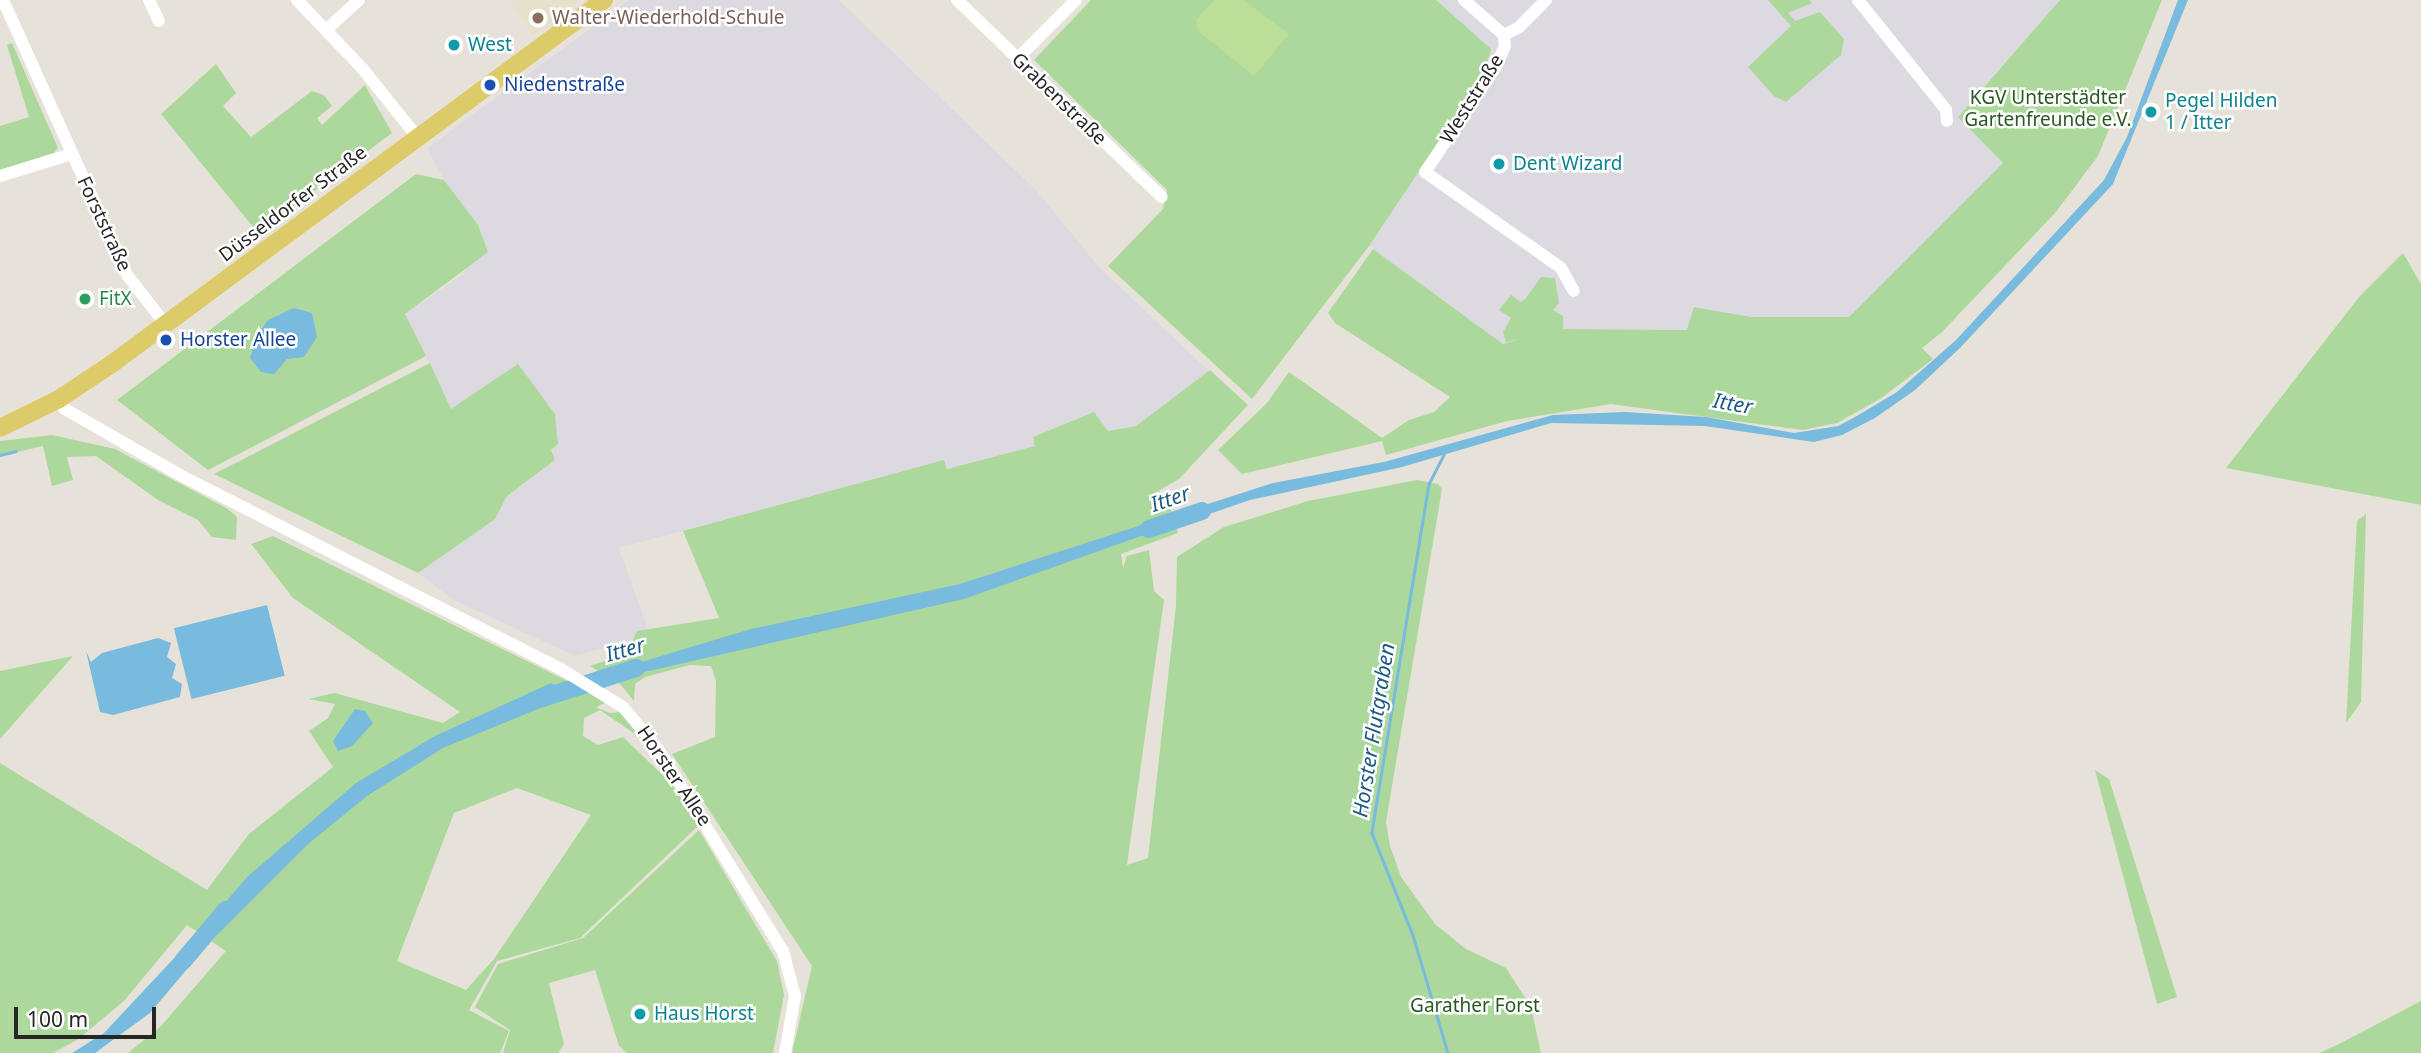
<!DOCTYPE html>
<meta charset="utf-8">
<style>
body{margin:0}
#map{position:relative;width:2421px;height:1053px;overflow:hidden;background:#e7e2d9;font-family:"Noto Sans",sans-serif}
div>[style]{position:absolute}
.industrial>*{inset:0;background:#dcdae0}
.education>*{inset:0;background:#e7e0ca}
.green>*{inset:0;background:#acd89c}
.pitch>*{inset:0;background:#bbde99}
.water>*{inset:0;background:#78bbde;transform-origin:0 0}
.stream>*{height:2.5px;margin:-1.25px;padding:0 1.25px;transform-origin:1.25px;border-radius:1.25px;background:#78bbde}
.river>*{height:18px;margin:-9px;padding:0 9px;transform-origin:9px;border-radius:9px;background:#78bbde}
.minor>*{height:12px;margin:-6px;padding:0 6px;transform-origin:6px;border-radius:6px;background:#fff}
.primary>*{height:18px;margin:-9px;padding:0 9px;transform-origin:9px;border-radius:9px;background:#ddcb69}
.dots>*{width:19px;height:19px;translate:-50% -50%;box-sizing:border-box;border:4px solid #fff;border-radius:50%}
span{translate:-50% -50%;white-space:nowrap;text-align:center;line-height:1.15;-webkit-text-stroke:5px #fff;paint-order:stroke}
.education-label{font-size:19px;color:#785e54}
.left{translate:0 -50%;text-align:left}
.culture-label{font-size:19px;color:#0d838f}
.transit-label{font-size:19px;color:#164399}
.park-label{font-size:19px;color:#285921}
.street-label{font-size:19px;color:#262626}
.leisure-label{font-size:19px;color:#27864d}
.water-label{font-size:21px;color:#1d5984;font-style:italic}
.scale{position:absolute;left:14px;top:1007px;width:142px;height:32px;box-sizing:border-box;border:4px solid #262626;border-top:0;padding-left:9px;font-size:21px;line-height:24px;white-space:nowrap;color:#262626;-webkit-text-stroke:5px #fff;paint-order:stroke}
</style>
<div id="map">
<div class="industrial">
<i style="clip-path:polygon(629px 0,839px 0,1036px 190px,1099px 267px,1209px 371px,1136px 426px,1108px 431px,1094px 412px,1033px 437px,1036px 446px,947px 469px,944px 461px,619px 548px,650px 635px,575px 656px,452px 599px,418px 573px,495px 519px,507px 496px,555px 460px,451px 409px,405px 314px,465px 273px,478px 225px,444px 180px,427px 148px)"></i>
<i style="clip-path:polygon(1436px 0,2060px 0,1958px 116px,2004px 163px,1849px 317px,1751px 317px,1695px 307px,1687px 330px,1564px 329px,1503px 344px,1369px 246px,1484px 74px)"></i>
</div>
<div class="education">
<i style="clip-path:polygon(509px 0,579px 0,533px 36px)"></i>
</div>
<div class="green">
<i style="clip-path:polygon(1091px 0,1436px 0,1491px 49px,1484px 74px,1369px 246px,1252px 399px,1108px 266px,1163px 209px,1167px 190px,1034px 60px)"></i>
<i style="clip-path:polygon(1768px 0,1809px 0,1812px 3px,1788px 13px,1795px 21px,1820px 12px,1844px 39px,1841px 55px,1786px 102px,1774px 96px,1748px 67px,1791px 26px)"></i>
<i style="clip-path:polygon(2060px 0,2162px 0,2098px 156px,2056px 212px,1942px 332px,1922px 348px,1933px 359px,1880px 399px,1837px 423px,1802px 430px,1611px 404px,1507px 421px,1386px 455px,1382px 441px,1242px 474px,1218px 450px,1267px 403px,1289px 372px,1382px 438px,1409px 420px,1434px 412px,1450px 397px,1335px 323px,1328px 313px,1373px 249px,1503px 344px,1520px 339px,1506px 342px,1503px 332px,1511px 318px,1499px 310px,1511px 295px,1521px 302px,1526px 298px,1541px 277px,1555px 278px,1559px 303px,1553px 310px,1563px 316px,1563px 329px,1687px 330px,1694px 307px,1751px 317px,1849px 317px,2003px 163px,1958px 117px)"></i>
<i style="clip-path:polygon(12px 43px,58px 148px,54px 153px,0 170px,0 126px,29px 117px,7px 45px)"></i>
<i style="clip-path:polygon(216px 64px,236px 93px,223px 106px,251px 137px,312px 91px,324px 95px,332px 106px,317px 118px,322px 125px,365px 85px,392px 133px,258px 233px,161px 114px)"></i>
<i style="clip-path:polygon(416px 174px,444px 180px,478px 225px,488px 252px,405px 314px,426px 356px,208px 470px,117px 400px)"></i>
<i style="clip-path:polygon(2403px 253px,2421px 284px,2421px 505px,2226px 468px,2359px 297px)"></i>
<i style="clip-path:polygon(430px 363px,451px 409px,518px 364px,555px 414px,558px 444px,551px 450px,555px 460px,507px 496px,495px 519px,418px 573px,214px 474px)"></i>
<i style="clip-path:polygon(1210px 370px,1248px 405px,1179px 479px,1158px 491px,1166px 495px,1178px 533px,1121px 554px,1123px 568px,1127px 556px,1149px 550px,1154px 591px,1164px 600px,1127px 865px,1148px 858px,1176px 605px,1177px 557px,1224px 527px,1308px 501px,1417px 480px,1438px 484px,1442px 489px,1386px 822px,1390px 846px,1401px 877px,1436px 925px,1466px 949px,1506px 968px,1531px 1007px,1541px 1053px,792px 1053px,812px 966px,672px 754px,715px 737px,716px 681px,711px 666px,690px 665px,645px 677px,635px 684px,634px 701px,620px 684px,590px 666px,627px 653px,637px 631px,719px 618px,683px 531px,944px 460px,947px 469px,1035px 446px,1033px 437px,1094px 412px,1108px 431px,1136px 426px)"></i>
<i style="clip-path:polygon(52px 435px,115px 449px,228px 509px,237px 517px,236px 540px,212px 537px,198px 520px,158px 500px,96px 456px,67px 457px,73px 480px,52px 486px,43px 446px,0 456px,0 441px)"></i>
<i style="clip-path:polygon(2366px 514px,2361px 702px,2346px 723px,2357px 521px)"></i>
<i style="clip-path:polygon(evenodd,273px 536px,602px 698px,605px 703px,596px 707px,610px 713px,622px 712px,648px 743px,600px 710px,584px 718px,583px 736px,598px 745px,623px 737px,675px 787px,699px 825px,580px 938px,497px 961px,469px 1010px,509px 1031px,500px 1053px,128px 1053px,161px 1026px,226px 951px,187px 925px,124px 1001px,77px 1040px,53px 1053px,0 1053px,0 763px,207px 890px,249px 834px,333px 767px,309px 731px,328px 718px,335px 704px,308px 699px,335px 693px,443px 723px,460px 712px,293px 598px,251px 544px,273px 536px,517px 788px,591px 815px,494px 959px,466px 990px,397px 961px,454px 813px,517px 788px)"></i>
<i style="clip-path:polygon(73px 656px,0 739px,0 671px)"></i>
<i style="clip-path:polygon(2095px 770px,2109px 779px,2177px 997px,2157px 1004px)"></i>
<i style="clip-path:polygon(699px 830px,777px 961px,784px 995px,773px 1053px,627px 1053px,619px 1046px,595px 970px,549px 983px,564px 1044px,558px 1053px,503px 1053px,510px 1030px,475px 1007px,498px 964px,583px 938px)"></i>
<i style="clip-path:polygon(2421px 1001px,2421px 1053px,2319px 1053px,2339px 1044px)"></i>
</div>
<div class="pitch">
<i style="clip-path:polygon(1214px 0,1243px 0,1289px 34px,1254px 76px,1197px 30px,1196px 20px)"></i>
</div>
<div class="water">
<i style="clip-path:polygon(2178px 0,2188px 0,2113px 184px,1960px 348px,1915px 390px,1875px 418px,1842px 435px,1814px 442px,1705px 426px,1551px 423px,1402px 467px,1250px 500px,1183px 523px,1180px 513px,1273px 483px,1384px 462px,1553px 415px,1625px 412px,1706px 417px,1794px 433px,1838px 426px,1855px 417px,1897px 392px,1956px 340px,2104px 180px,2127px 137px)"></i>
<i style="clip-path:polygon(294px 308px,312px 313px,317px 337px,304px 357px,287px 359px,274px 374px,261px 372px,250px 358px,256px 337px,268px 320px)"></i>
<i style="clip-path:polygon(1169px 516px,1172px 525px,964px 599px,618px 678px,608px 672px,751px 629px,960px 584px)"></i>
<i style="left:267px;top:605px;width:73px;height:96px;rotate:76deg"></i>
<i style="clip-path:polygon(158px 638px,171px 643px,167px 657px,176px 664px,172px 678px,182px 684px,180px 697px,113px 715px,100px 712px,86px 651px,91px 662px,102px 653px)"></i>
<i style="clip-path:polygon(551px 683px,572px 695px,443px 748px,367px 796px,307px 845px,217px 935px,207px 924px,247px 877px,356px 783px,435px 736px)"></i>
<i style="clip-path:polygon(355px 709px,365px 711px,373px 723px,352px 746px,338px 751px,333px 741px)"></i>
<i style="clip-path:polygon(191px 940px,204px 949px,150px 1013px,95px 1053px,72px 1053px,104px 1033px)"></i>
</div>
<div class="stream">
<i style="left:1446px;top:451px;width:37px;rotate:117deg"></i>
<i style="left:1429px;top:484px;width:354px;rotate:99.3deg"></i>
<i style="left:1372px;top:833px;width:110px;rotate:68.1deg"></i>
<i style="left:1413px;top:935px;width:123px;rotate:73.5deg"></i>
<i style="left:0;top:455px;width:16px;rotate:-14deg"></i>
</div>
<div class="river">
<i style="left:1149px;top:529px;width:56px;rotate:-18.8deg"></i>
<i style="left:543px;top:698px;width:98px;rotate:-17.9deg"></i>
<i style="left:183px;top:961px;width:67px;rotate:-49.9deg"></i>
</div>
<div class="minor">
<i style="left:3px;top:0;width:302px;rotate:65.7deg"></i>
<i style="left:127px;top:275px;width:63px;rotate:52deg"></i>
<i style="left:149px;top:0;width:23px;rotate:65deg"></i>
<i style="left:297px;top:0;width:94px;rotate:46.3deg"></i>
<i style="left:362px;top:68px;width:90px;rotate:51.3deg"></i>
<i style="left:957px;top:0;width:284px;rotate:43.9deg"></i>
<i style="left:1464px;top:0;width:53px;rotate:41.2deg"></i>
<i style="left:1858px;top:0;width:141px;rotate:51.3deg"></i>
<i style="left:1946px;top:110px;width:11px;rotate:85deg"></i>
<i style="left:327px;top:29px;width:43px;rotate:-42.2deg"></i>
<i style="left:1504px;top:35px;width:11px;rotate:85deg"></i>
<i style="left:1505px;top:46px;width:24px;rotate:114deg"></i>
<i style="left:1495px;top:68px;width:125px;rotate:123.9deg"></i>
<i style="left:1425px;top:172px;width:166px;rotate:35.2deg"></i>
<i style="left:1561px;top:268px;width:26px;rotate:61deg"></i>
<i style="left:1504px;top:35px;width:16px;rotate:-27deg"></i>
<i style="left:1518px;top:28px;width:40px;rotate:-45deg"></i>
<i style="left:1017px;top:59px;width:83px;rotate:-45deg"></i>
<i style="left:0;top:176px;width:75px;rotate:-17deg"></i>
<i style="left:59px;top:399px;width:12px;rotate:59deg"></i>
<i style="left:65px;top:409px;width:130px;rotate:29.9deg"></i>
<i style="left:178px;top:474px;width:430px;rotate:27deg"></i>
<i style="left:561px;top:669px;width:73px;rotate:31.5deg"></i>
<i style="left:623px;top:707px;width:55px;rotate:50.2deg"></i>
<i style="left:658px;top:749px;width:238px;rotate:58.3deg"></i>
<i style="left:783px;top:951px;width:47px;rotate:75.1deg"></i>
<i style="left:795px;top:996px;width:58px;rotate:100deg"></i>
</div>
<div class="primary">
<i style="left:0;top:428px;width:66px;rotate:-26.2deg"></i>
<i style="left:59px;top:399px;width:65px;rotate:-33.7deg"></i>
<i style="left:113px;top:363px;width:611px;rotate:-36.48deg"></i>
</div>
<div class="dots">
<i style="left:538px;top:18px;background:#8d6e63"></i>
<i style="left:454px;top:45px;background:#0f9aa8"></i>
<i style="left:490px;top:85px;background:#1a4fb4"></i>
<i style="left:2151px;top:112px;background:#0f9aa8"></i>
<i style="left:1499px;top:164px;background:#0f9aa8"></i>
<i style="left:85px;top:299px;background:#2e9e5b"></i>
<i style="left:166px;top:340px;background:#1a4fb4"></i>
<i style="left:640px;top:1014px;background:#0f9aa8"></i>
</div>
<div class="education-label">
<span class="left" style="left:552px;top:18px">Walter-Wiederhold-Schule</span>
</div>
<div class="culture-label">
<span class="left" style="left:468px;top:45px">West</span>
<span class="left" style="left:2165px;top:112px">Pegel Hilden<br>1 / Itter</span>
<span class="left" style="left:1513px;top:164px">Dent Wizard</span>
<span class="left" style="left:654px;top:1014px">Haus Horst</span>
</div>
<div class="transit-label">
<span class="left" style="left:504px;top:85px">Niedenstraße</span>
<span class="left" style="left:180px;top:340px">Horster Allee</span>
</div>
<div class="park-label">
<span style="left:2048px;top:109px">KGV Unterstädter<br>Gartenfreunde e.V.</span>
<span style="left:1475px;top:1006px">Garather Forst</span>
</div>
<div class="street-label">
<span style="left:1059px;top:99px;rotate:44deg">Grabenstraße</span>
<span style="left:1472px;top:99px;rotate:-58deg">Weststraße</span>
<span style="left:293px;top:204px;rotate:-37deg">Düsseldorfer Straße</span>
<span style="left:104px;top:224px;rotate:65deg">Forststraße</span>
<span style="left:674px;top:776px;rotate:56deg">Horster Allee</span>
</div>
<div class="leisure-label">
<span class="left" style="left:99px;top:299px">FitX</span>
</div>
<div class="water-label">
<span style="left:1733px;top:403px;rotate:10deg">Itter</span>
<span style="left:1170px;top:498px;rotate:-19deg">Itter</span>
<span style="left:625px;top:649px;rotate:-16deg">Itter</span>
<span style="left:1373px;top:730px;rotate:-81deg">Horster Flutgraben</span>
</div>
<div class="scale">100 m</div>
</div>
